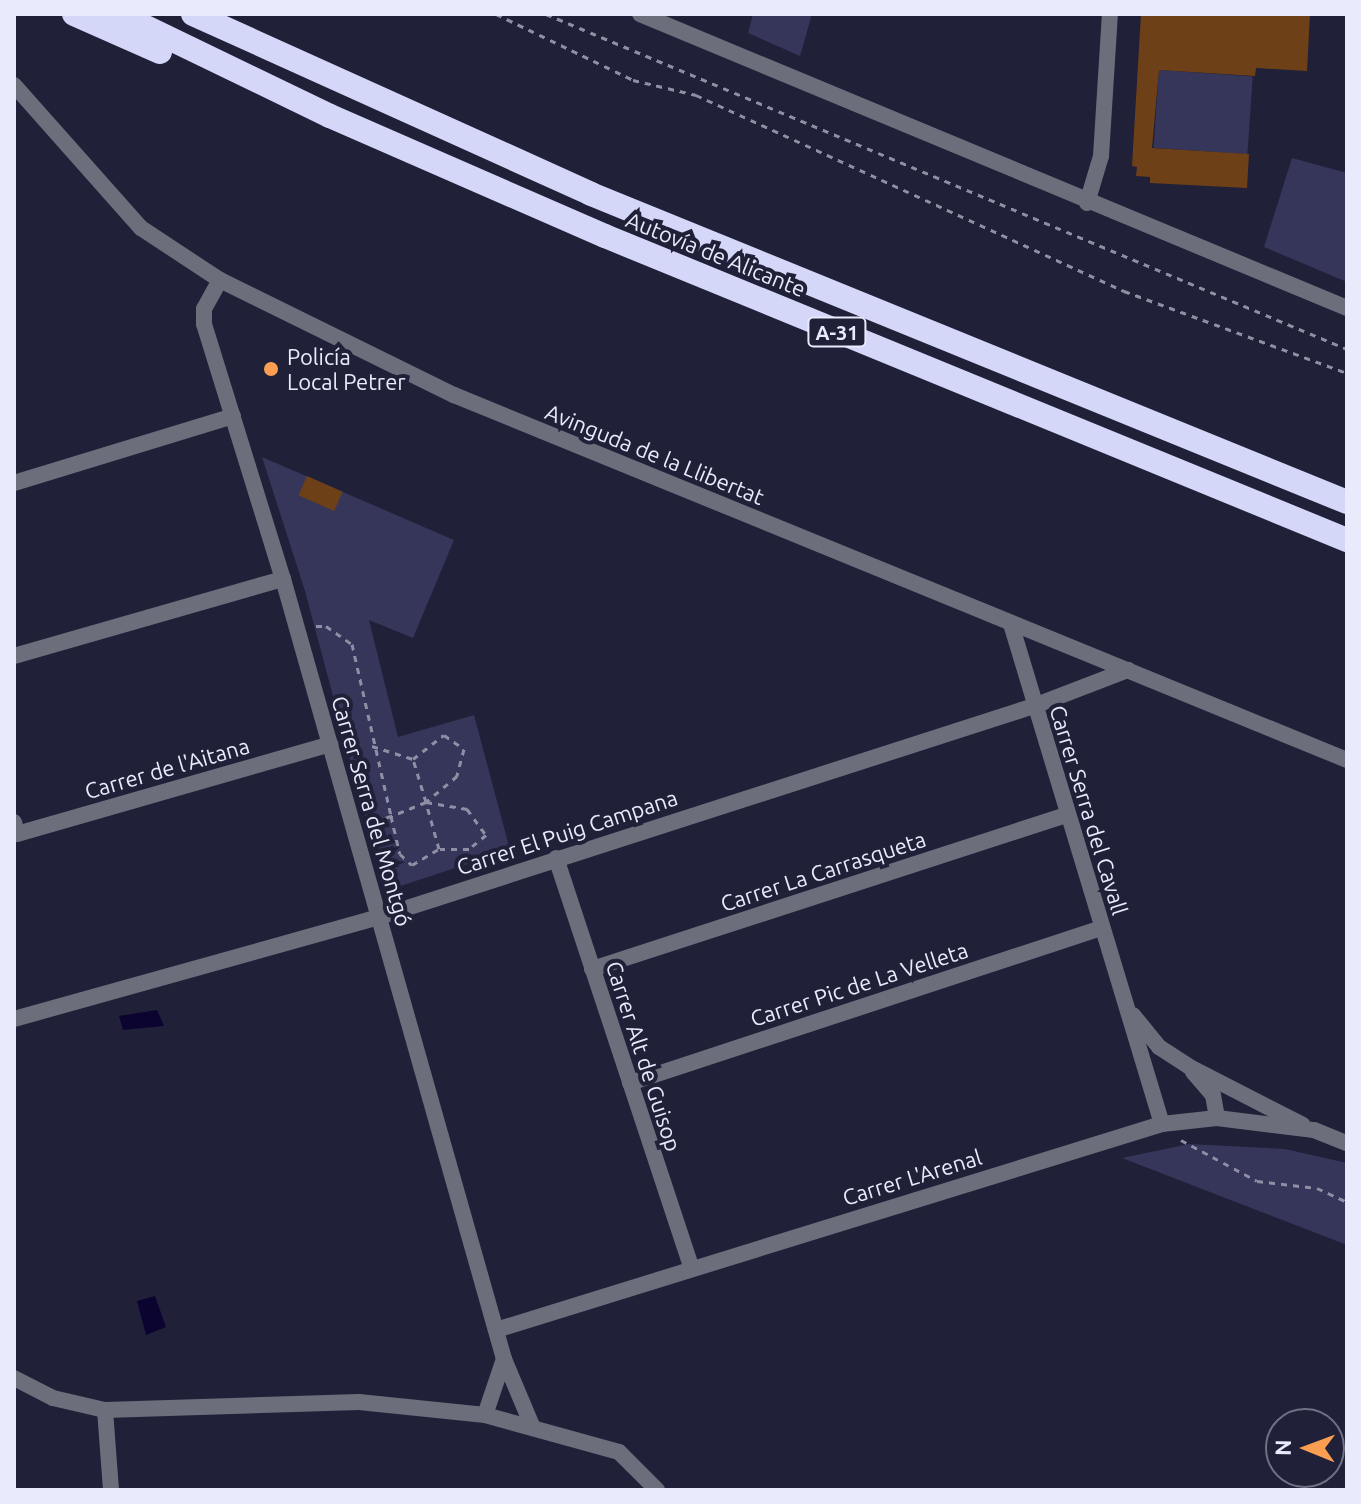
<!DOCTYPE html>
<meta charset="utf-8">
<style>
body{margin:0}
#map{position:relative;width:1361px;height:1504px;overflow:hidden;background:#202039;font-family:Ubuntu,sans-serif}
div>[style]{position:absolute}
.green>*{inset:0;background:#35365a;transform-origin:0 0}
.water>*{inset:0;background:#0b0430}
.building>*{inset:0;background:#6e4017;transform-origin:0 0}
.path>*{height:3px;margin-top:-1.5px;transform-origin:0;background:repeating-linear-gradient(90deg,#8e8fa4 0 6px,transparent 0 12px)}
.minor>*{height:16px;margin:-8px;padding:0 8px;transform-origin:8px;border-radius:8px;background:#6c6e7b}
.tertiary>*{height:16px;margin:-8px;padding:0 8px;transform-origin:8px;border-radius:8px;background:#6c6e7b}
.motorway>*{height:24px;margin:-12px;padding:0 12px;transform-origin:12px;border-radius:12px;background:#d4d7f8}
.dots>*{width:22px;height:22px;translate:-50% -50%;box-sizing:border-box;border:4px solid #202039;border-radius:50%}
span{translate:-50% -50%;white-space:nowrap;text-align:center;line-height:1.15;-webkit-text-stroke:8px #202039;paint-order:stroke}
.shield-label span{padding:2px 6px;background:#202039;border:2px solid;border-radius:6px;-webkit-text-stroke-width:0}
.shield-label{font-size:20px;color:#e9ebfc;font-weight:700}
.street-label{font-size:22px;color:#e9ebfc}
.poi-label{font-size:22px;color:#e9ebfc}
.left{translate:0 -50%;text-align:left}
.frame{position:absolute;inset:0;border:16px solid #e9ebfc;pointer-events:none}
.north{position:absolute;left:1265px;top:1408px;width:80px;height:80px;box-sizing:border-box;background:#202039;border:2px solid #707187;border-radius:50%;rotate:271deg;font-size:22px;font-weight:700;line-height:32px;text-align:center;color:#e9ebfc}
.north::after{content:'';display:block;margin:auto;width:28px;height:36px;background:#fb9e51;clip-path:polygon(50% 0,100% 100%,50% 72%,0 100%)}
</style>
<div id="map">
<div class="green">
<i style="clip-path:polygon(753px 14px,812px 14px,800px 56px,748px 33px)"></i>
<i style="left:1159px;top:70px;width:94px;height:78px;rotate:4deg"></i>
<i style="clip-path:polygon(1292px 158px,1347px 173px,1347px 282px,1264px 247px)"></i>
<i style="clip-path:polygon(262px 457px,454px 540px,413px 638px,369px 620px,398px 737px,474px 715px,510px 850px,385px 891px,305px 591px)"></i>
<i style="clip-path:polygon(1189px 1144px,1285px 1149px,1347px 1163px,1347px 1245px,1122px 1158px)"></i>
</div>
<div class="water">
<i style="clip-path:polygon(157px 1010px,164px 1026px,123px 1030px,119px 1016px)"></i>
<i style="clip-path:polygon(155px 1296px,166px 1327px,146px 1335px,137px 1301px)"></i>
</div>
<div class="building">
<i style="clip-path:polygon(1141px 14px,1310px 14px,1307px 71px,1256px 68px,1255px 76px,1159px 70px,1152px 148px,1249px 154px,1247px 188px,1150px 183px,1150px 177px,1136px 176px,1137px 167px,1132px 166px)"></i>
<i style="left:307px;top:476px;width:39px;height:21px;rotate:24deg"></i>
</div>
<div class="path">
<i style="left:496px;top:14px;width:152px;rotate:25.7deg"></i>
<i style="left:633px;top:80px;width:65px;rotate:13.4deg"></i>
<i style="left:696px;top:95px;width:471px;rotate:24.6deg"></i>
<i style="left:1124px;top:291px;width:238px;rotate:20.2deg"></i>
<i style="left:546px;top:14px;width:868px;rotate:22.7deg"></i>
<i style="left:316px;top:626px;width:10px"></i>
<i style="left:326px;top:626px;width:32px;rotate:35deg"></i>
<i style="left:352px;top:644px;width:176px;rotate:77.2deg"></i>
<i style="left:391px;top:816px;width:21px;rotate:161deg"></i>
<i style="left:372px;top:746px;width:43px;rotate:17.6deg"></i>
<i style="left:426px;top:802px;width:38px;rotate:158deg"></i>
<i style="left:391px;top:816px;width:39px;rotate:77deg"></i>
<i style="left:400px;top:854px;width:16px;rotate:43deg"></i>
<i style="left:412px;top:865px;width:31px;rotate:-31deg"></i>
<i style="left:439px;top:849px;width:49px;rotate:-105.5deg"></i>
<i style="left:426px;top:802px;width:45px;rotate:-106.8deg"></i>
<i style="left:413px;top:759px;width:39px;rotate:-38deg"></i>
<i style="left:444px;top:735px;width:24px;rotate:35deg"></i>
<i style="left:464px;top:749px;width:28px;rotate:105deg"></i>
<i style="left:457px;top:776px;width:40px;rotate:140deg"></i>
<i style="left:426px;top:802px;width:42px;rotate:9.7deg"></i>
<i style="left:467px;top:809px;width:32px;rotate:54deg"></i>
<i style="left:486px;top:835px;width:22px;rotate:141deg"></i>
<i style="left:469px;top:849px;width:29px;rotate:180deg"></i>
<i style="left:1181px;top:1140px;width:86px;rotate:28.3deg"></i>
<i style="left:1257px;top:1181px;width:60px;rotate:6.7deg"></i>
<i style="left:1317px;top:1188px;width:33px;rotate:25deg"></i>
</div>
<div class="minor">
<i style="left:1087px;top:203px;width:49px;rotate:-73.4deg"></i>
<i style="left:1101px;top:156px;width:142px;rotate:-86.4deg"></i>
<i style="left:220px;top:280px;width:33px;rotate:119deg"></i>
<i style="left:204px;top:309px;width:15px;rotate:90deg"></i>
<i style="left:204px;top:324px;width:267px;rotate:72.8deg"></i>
<i style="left:283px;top:579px;width:811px;rotate:74.18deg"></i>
<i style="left:504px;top:1359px;width:75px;rotate:67.2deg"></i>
<i style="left:14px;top:483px;width:229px;rotate:-17deg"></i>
<i style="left:1011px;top:624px;width:522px;rotate:73.2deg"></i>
<i style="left:14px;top:656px;width:280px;rotate:-16deg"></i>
<i style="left:14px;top:822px;width:12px;rotate:76deg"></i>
<i style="left:17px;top:834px;width:326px;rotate:-16deg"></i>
<i style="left:556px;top:858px;width:431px;rotate:71.7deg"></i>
<i style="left:592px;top:969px;width:499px;rotate:-18deg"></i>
<i style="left:1133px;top:1015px;width:41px;rotate:50.9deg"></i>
<i style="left:1159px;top:1047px;width:35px;rotate:33deg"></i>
<i style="left:1188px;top:1066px;width:129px;rotate:27.2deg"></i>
<i style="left:14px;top:1019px;width:379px;rotate:-15.6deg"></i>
<i style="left:379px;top:917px;width:688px;rotate:-17.86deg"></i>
<i style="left:1034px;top:706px;width:101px;rotate:-21deg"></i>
<i style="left:1193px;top:1072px;width:30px;rotate:49deg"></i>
<i style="left:1213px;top:1095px;width:23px;rotate:80deg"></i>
<i style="left:630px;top:1083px;width:497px;rotate:-18.2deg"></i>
<i style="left:496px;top:1330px;width:697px;rotate:-17.19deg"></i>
<i style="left:1162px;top:1124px;width:55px;rotate:-6.2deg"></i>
<i style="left:1217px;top:1118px;width:98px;rotate:7.1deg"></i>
<i style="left:1314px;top:1130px;width:35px;rotate:22deg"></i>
<i style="left:14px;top:1378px;width:44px;rotate:27.1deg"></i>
<i style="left:53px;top:1398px;width:53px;rotate:13deg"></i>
<i style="left:105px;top:1410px;width:254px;rotate:-1.8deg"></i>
<i style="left:359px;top:1402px;width:127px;rotate:5.9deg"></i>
<i style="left:485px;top:1415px;width:139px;rotate:15.4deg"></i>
<i style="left:619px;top:1452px;width:54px;rotate:45deg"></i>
<i style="left:105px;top:1410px;width:80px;rotate:85.7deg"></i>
<i style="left:485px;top:1415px;width:59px;rotate:-71.3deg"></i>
</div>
<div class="tertiary">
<i style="left:640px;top:14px;width:766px;rotate:22.58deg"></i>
<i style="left:14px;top:85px;width:191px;rotate:48.4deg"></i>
<i style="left:141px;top:228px;width:95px;rotate:33.4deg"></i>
<i style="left:220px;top:280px;width:261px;rotate:26.2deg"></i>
<i style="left:454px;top:395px;width:965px;rotate:22.23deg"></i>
</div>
<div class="motorway">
<i style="left:74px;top:14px;width:94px;rotate:23.8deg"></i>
<i style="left:119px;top:14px;width:234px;rotate:25.8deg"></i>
<i style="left:330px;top:116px;width:300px;rotate:23.6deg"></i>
<i style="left:605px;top:236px;width:802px;rotate:22.28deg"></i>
<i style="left:193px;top:14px;width:437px;rotate:24.3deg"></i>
<i style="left:591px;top:194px;width:816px;rotate:22.17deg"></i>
</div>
<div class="dots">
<i style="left:271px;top:369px;background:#fb9e51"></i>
</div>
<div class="shield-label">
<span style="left:837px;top:332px">A-31</span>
</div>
<div class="street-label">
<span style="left:716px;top:254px;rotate:22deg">Autovía de Alicante</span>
<span style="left:655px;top:454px;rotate:22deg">Avinguda de la Llibertat</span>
<span style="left:167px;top:768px;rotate:-16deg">Carrer de l'Aitana</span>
<span style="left:1089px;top:810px;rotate:73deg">Carrer Serra del Cavall</span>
<span style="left:372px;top:811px;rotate:74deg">Carrer Serra del Montgó</span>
<span style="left:567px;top:832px;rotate:-18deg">Carrer El Puig Campana</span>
<span style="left:823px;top:871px;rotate:-18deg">Carrer La Carrasqueta</span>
<span style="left:859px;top:984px;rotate:-18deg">Carrer Pic de La Velleta</span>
<span style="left:644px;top:1056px;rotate:72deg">Carrer Alt de Guisop</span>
<span style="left:912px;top:1177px;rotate:-17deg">Carrer L'Arenal</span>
</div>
<div class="poi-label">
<span class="left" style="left:287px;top:369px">Policía<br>Local Petrer</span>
</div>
<div class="frame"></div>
<div class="north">N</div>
</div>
